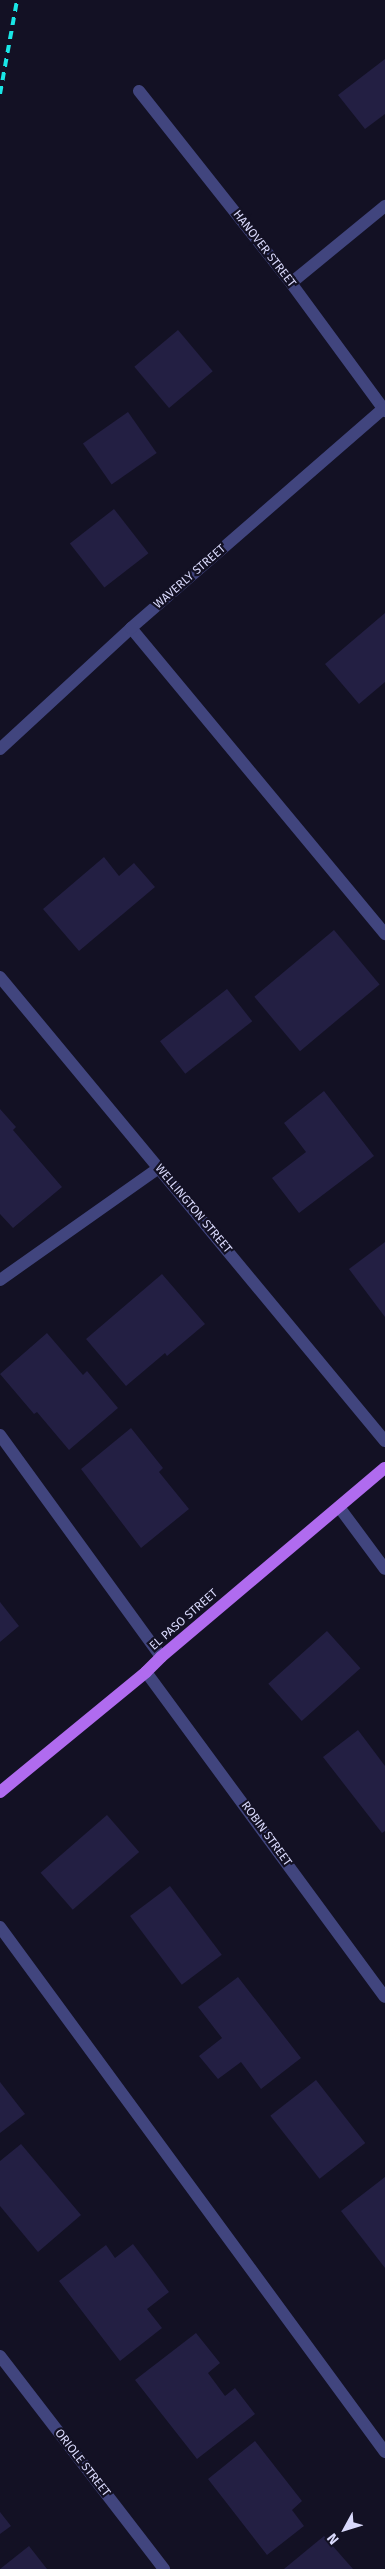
<!DOCTYPE html>
<style>
body{margin:0}
#map{position:relative;width:385px;height:2569px;overflow:hidden;background:#131124;font-family:"Fira Sans",sans-serif}
div>[style]{position:absolute}
.building>*{inset:0;background:#231f43;transform-origin:0 0}
.minor>*{height:12px;margin:-6px;padding:0 6px;transform-origin:6px;border-radius:6px;background:#41457e}
.major>*{height:12px;margin:-6px;padding:0 6px;transform-origin:6px;border-radius:6px;background:#b06bef}
.rail>*{height:4px;margin-top:-2px;transform-origin:0;background:repeating-linear-gradient(90deg,#19e7e6 0 8px,transparent 0 14px)}
span{translate:-50% -50%;white-space:nowrap;text-align:center;line-height:1.15;-webkit-text-stroke:4.5px #131124;paint-order:stroke}
.street-label{font-size:12px;color:#d9d9fb}
.north{position:absolute;left:320px;top:2504px;width:50px;height:50px;-webkit-text-stroke:4px #131124;paint-order:stroke;rotate:231deg;font-size:14px;font-weight:700;line-height:20px;text-align:center;color:#d9d9fb}
.north::after{content:'';display:block;margin:auto;width:18px;height:22px;background:#d9d9fb;clip-path:polygon(50% 0,100% 100%,50% 72%,0 100%)}
</style>
<div id="map">
<div class="building">
<i style="clip-path:polygon(385px 59px,385px 114px,365px 129px,338px 95px)"></i>
<i style="left:178px;top:330px;width:54px;height:57px;rotate:50deg"></i>
<i style="left:128px;top:412px;width:50px;height:55px;rotate:55deg"></i>
<i style="left:114px;top:509px;width:56px;height:56px;rotate:52deg"></i>
<i style="clip-path:polygon(385px 613px,385px 682px,359px 704px,325px 664px)"></i>
<i style="clip-path:polygon(104px 857px,119px 876px,134px 863px,155px 887px,79px 951px,43px 909px)"></i>
<i style="left:334px;top:930px;width:71px;height:104px;rotate:50deg"></i>
<i style="left:227px;top:989px;width:41px;height:85px;rotate:52deg"></i>
<i style="clip-path:polygon(324px 1091px,374px 1156px,299px 1213px,272px 1178px,306px 1152px,284px 1123px)"></i>
<i style="clip-path:polygon(0 1109px,16px 1127px,13px 1130px,62px 1187px,13px 1228px,0 1214px)"></i>
<i style="clip-path:polygon(385px 1242px,385px 1317px,349px 1269px)"></i>
<i style="clip-path:polygon(162px 1274px,205px 1324px,167px 1356px,165px 1353px,126px 1386px,86px 1339px)"></i>
<i style="clip-path:polygon(47px 1333px,83px 1375px,87px 1371px,118px 1408px,69px 1450px,37px 1412px,34px 1414px,0 1374px)"></i>
<i style="clip-path:polygon(131px 1428px,163px 1468px,159px 1472px,189px 1509px,141px 1548px,81px 1469px)"></i>
<i style="clip-path:polygon(0 1602px,19px 1626px,0 1642px)"></i>
<i style="left:327px;top:1631px;width:50px;height:79px;rotate:48deg"></i>
<i style="clip-path:polygon(358px 1730px,385px 1766px,385px 1831px,382px 1833px,323px 1757px)"></i>
<i style="left:107px;top:1815px;width:49px;height:88px;rotate:49deg"></i>
<i style="left:170px;top:1886px;width:86px;height:50px;rotate:53deg"></i>
<i style="clip-path:polygon(238px 1977px,301px 2058px,261px 2089px,241px 2062px,218px 2079px,199px 2056px,222px 2038px,198px 2007px)"></i>
<i style="left:316px;top:2080px;width:80px;height:58px;rotate:52deg"></i>
<i style="clip-path:polygon(0 2082px,25px 2114px,0 2133px)"></i>
<i style="clip-path:polygon(21px 2144px,81px 2215px,38px 2252px,0 2206px,0 2161px)"></i>
<i style="clip-path:polygon(385px 2177px,385px 2268px,341px 2211px)"></i>
<i style="clip-path:polygon(133px 2244px,169px 2292px,147px 2309px,162px 2328px,120px 2361px,59px 2281px,106px 2245px,115px 2258px)"></i>
<i style="clip-path:polygon(196px 2333px,220px 2363px,208px 2373px,225px 2396px,235px 2388px,255px 2414px,197px 2459px,135px 2380px)"></i>
<i style="clip-path:polygon(255px 2441px,302px 2501px,292px 2510px,304px 2526px,267px 2555px,208px 2479px)"></i>
<i style="clip-path:polygon(0 2512px,11px 2526px,0 2534px)"></i>
<i style="clip-path:polygon(324px 2536px,353px 2569px,284px 2569px)"></i>
<i style="clip-path:polygon(29px 2546px,47px 2569px,0 2569px)"></i>
</div>
<div class="minor">
<i style="left:139px;top:91px;width:245px;rotate:51.6deg"></i>
<i style="left:291px;top:283px;width:159px;rotate:53.7deg"></i>
<i style="left:291px;top:283px;width:122px;rotate:-39.3deg"></i>
<i style="left:131px;top:628px;width:398px;rotate:50.3deg"></i>
<i style="left:0;top:749px;width:178px;rotate:-42.7deg"></i>
<i style="left:131px;top:628px;width:334px;rotate:-41deg"></i>
<i style="left:0;top:977px;width:603px;rotate:50.32deg"></i>
<i style="left:0;top:1280px;width:194px;rotate:-35.2deg"></i>
<i style="left:0;top:1435px;width:274px;rotate:54deg"></i>
<i style="left:339px;top:1507px;width:77px;rotate:53.4deg"></i>
<i style="left:146px;top:1672px;width:403px;rotate:53.7deg"></i>
<i style="left:0;top:1927px;width:651px;rotate:53.75deg"></i>
<i style="left:0;top:2356px;width:269px;rotate:52.4deg"></i>
</div>
<div class="major">
<i style="left:0;top:1792px;width:189px;rotate:-39.4deg"></i>
<i style="left:146px;top:1672px;width:21px;rotate:-45deg"></i>
<i style="left:161px;top:1657px;width:293px;rotate:-40.2deg"></i>
</div>
<div class="rail">
<i style="left:0;top:94px;width:96px;rotate:-79.7deg"></i>
</div>
<div class="street-label">
<span style="left:264px;top:249px;rotate:52deg">HANOVER STREET</span>
<span style="left:190px;top:577px;rotate:-41deg">WAVERLY STREET</span>
<span style="left:193px;top:1209px;rotate:50deg">WELLINGTON STREET</span>
<span style="left:184px;top:1620px;rotate:-41deg">EL PASO STREET</span>
<span style="left:266px;top:1834px;rotate:54deg">ROBIN STREET</span>
<span style="left:82px;top:2463px;rotate:52deg">ORIOLE STREET</span>
</div>
<div class="north">N</div>
</div>
